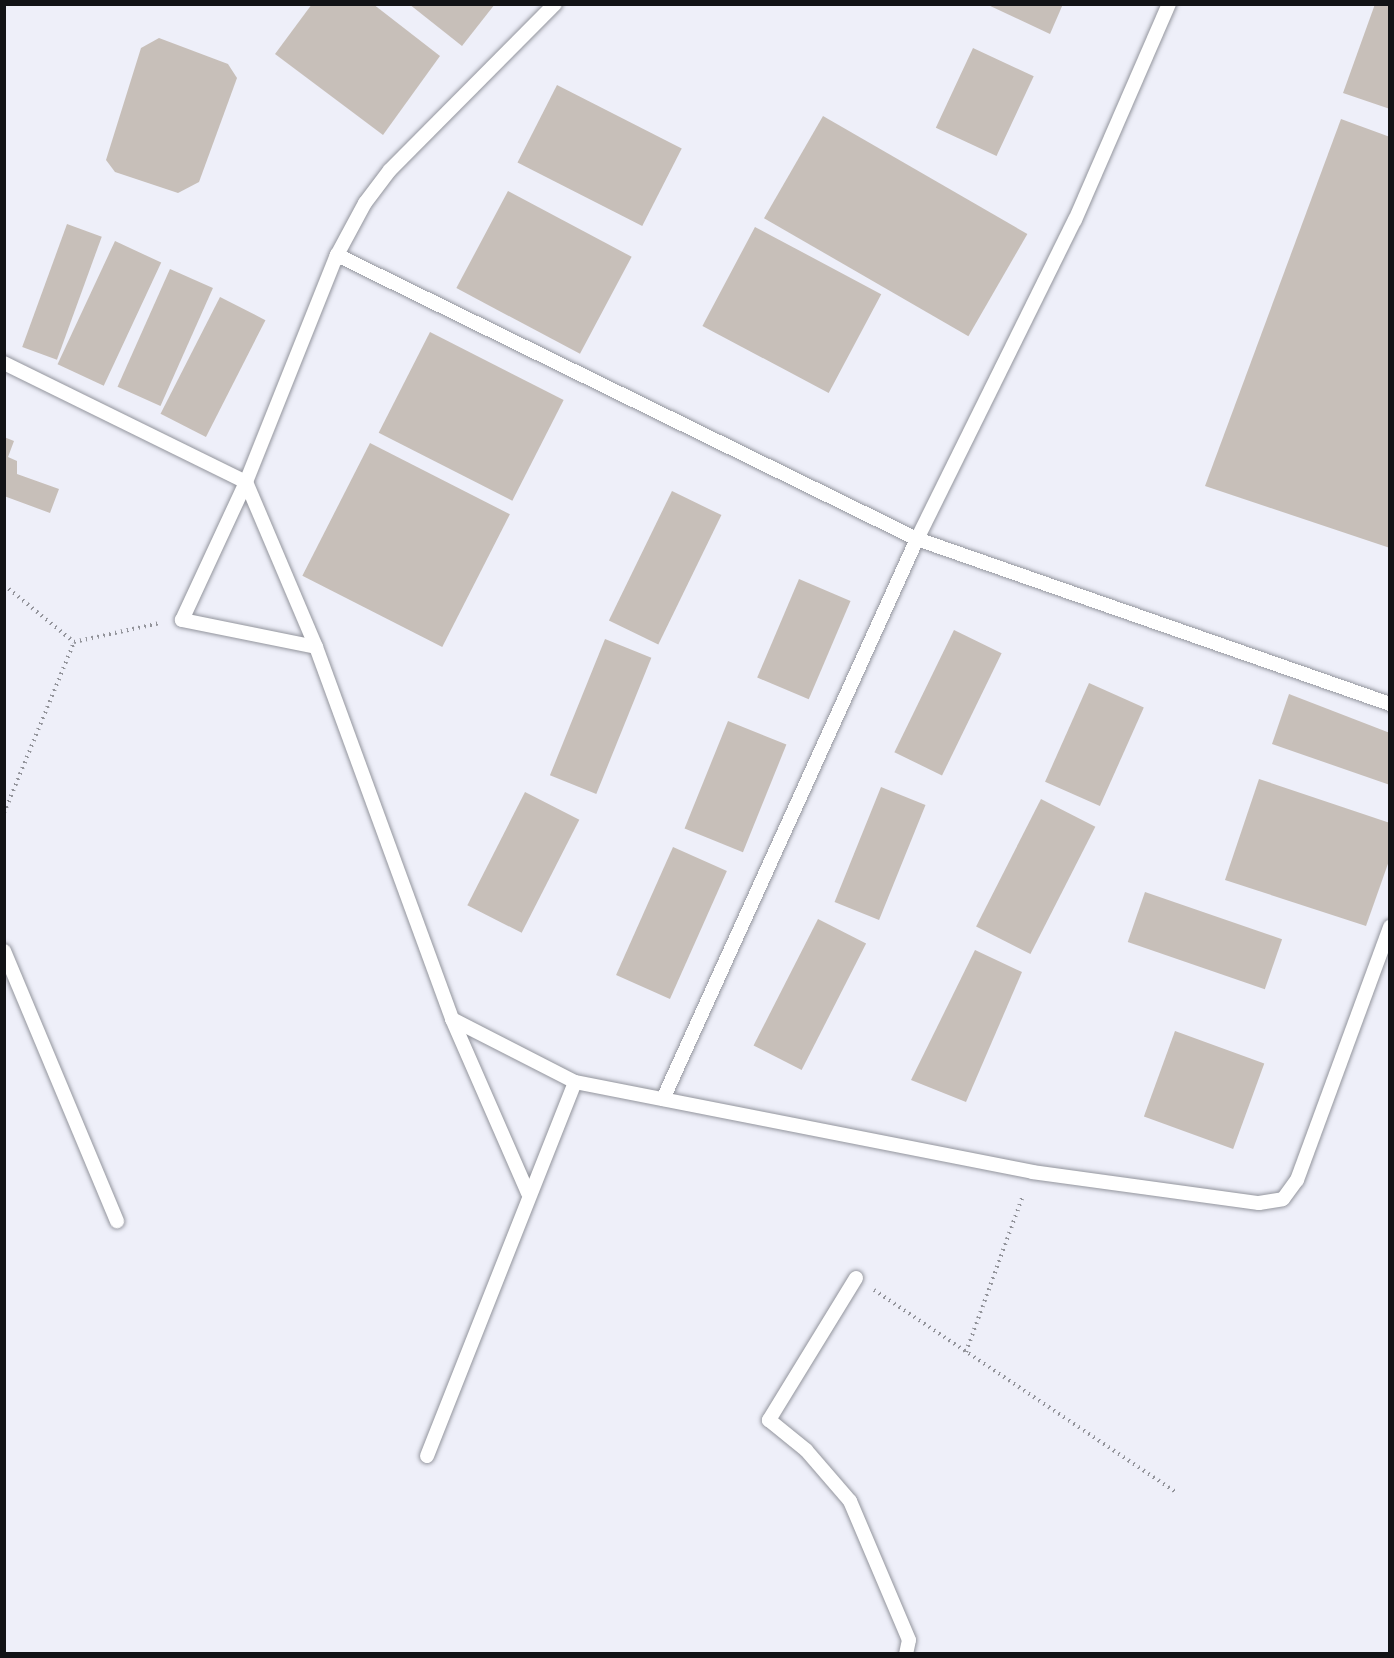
<!DOCTYPE html>
<style>
body{margin:0}
#map{position:relative;width:1394px;height:1658px;overflow:hidden;background:#eeeff9;font-family:Jost,sans-serif}
div>[style]{position:absolute}
.building>*{inset:0;background:#c7bfb9;transform-origin:0 0}
.path>*{height:4px;margin-top:-2px;transform-origin:0;background:repeating-linear-gradient(90deg,#93949b 0 1.5px,transparent 0 6px)}
.roads{filter:drop-shadow(0 0 2px #93959d) drop-shadow(0 0 2px #93959d)}
.lane>*{height:14px;margin:-7px;padding:0 7px;transform-origin:7px;border-radius:7px;background:#fff}
span{translate:-50% -50%;white-space:nowrap;text-align:center;line-height:1.15;-webkit-text-stroke:4.5px #eeeff9;paint-order:stroke}
.frame{position:absolute;inset:0;border:6px solid #121316;pointer-events:none}
</style>
<div id="map">
<div class="building">
<i style="clip-path:polygon(312px 4px,373px 4px,440px 56px,383px 135px,275px 54px)"></i>
<i style="clip-path:polygon(409px 4px,495px 4px,462px 46px)"></i>
<i style="clip-path:polygon(986px 4px,1063px 4px,1050px 34px)"></i>
<i style="clip-path:polygon(1375px 4px,1390px 4px,1390px 109px,1343px 93px)"></i>
<i style="clip-path:polygon(159px 38px,228px 64px,237px 78px,199px 182px,178px 193px,115px 172px,106px 160px,141px 48px)"></i>
<i style="left:973px;top:48px;width:67px;height:88px;rotate:25deg"></i>
<i style="left:557px;top:85px;width:140px;height:87px;rotate:27deg"></i>
<i style="left:823px;top:116px;width:236px;height:118px;rotate:30deg"></i>
<i style="clip-path:polygon(1341px 119px,1390px 137px,1390px 548px,1205px 486px)"></i>
<i style="left:508px;top:191px;width:140px;height:110px;rotate:28deg"></i>
<i style="left:67px;top:224px;width:37px;height:131px;rotate:20deg"></i>
<i style="left:755px;top:227px;width:143px;height:112px;rotate:28deg"></i>
<i style="left:115px;top:241px;width:51px;height:136px;rotate:25deg"></i>
<i style="left:170px;top:269px;width:47px;height:129px;rotate:24deg"></i>
<i style="left:220px;top:297px;width:51px;height:131px;rotate:27deg"></i>
<i style="left:430px;top:332px;width:150px;height:113px;rotate:27deg"></i>
<i style="clip-path:polygon(4px 437px,14px 441px,8px 457px,17px 461px,17px 474px,59px 489px,50px 513px,4px 496px)"></i>
<i style="left:370px;top:443px;width:157px;height:149px;rotate:27deg"></i>
<i style="left:672px;top:491px;width:55px;height:144px;rotate:26deg"></i>
<i style="left:799px;top:579px;width:56px;height:107px;rotate:23deg"></i>
<i style="left:954px;top:630px;width:53px;height:136px;rotate:26deg"></i>
<i style="left:605px;top:639px;width:50px;height:147px;rotate:22deg"></i>
<i style="left:1089px;top:683px;width:60px;height:108px;rotate:24deg"></i>
<i style="clip-path:polygon(1289px 694px,1390px 733px,1390px 785px,1272px 744px)"></i>
<i style="left:728px;top:721px;width:63px;height:116px;rotate:22deg"></i>
<i style="clip-path:polygon(1259px 779px,1390px 823px,1390px 858px,1366px 926px,1225px 880px)"></i>
<i style="left:881px;top:787px;width:48px;height:124px;rotate:22deg"></i>
<i style="left:525px;top:792px;width:61px;height:127px;rotate:27deg"></i>
<i style="left:1041px;top:799px;width:61px;height:143px;rotate:27deg"></i>
<i style="left:673px;top:847px;width:59px;height:140px;rotate:24deg"></i>
<i style="left:1145px;top:892px;width:145px;height:53px;rotate:19deg"></i>
<i style="left:818px;top:919px;width:54px;height:142px;rotate:27deg"></i>
<i style="clip-path:polygon(975px 950px,1022px 972px,966px 1102px,911px 1080px)"></i>
<i style="left:1175px;top:1031px;width:95px;height:91px;rotate:20deg"></i>
</div>
<div class="path">
<i style="left:4px;top:585px;width:90px;rotate:39.2deg"></i>
<i style="left:4px;top:813px;width:185px;rotate:-67.7deg"></i>
<i style="left:74px;top:642px;width:88px;rotate:-12.5deg"></i>
<i style="left:874px;top:1290px;width:365px;rotate:33.8deg"></i>
<i style="left:966px;top:1352px;width:167px;rotate:-70deg"></i>
</div>
<div class="roads">
<div class="lane">
<i style="left:337px;top:255px;width:646px;rotate:26.09deg"></i>
<i style="left:917px;top:539px;width:356px;rotate:-63.7deg"></i>
<i style="left:1075px;top:220px;width:236px;rotate:-66.5deg"></i>
<i style="left:4px;top:363px;width:270px;rotate:26.2deg"></i>
<i style="left:246px;top:482px;width:179px;rotate:67deg"></i>
<i style="left:316px;top:647px;width:396px;rotate:69.9deg"></i>
<i style="left:452px;top:1019px;width:190px;rotate:66.4deg"></i>
<i style="left:316px;top:647px;width:137px;rotate:-168.6deg"></i>
<i style="left:182px;top:620px;width:152px;rotate:-65.1deg"></i>
<i style="left:246px;top:482px;width:245px;rotate:-68.2deg"></i>
<i style="left:337px;top:255px;width:59px;rotate:-61.7deg"></i>
<i style="left:365px;top:203px;width:41px;rotate:-52.9deg"></i>
<i style="left:390px;top:170px;width:234px;rotate:-45.2deg"></i>
<i style="left:4px;top:951px;width:293px;rotate:67.3deg"></i>
<i style="left:452px;top:1019px;width:138px;rotate:27.1deg"></i>
<i style="left:663px;top:1099px;width:615px;rotate:-65.6deg"></i>
<i style="left:917px;top:539px;width:501px;rotate:19.23deg"></i>
<i style="left:856px;top:1278px;width:167px;rotate:121.5deg"></i>
<i style="left:769px;top:1420px;width:48px;rotate:39deg"></i>
<i style="left:806px;top:1450px;width:67px;rotate:49.2deg"></i>
<i style="left:850px;top:1501px;width:151px;rotate:67deg"></i>
<i style="left:909px;top:1640px;width:14px;rotate:102deg"></i>
<i style="left:427px;top:1456px;width:402px;rotate:-68.4deg"></i>
<i style="left:575px;top:1082px;width:466px;rotate:11.1deg"></i>
<i style="left:1032px;top:1172px;width:229px;rotate:7.8deg"></i>
<i style="left:1259px;top:1203px;width:24px;rotate:-9deg"></i>
<i style="left:1283px;top:1199px;width:24px;rotate:-54deg"></i>
<i style="left:1297px;top:1180px;width:270px;rotate:-69.8deg"></i>
</div>
</div>
<div class="frame"></div>
</div>
